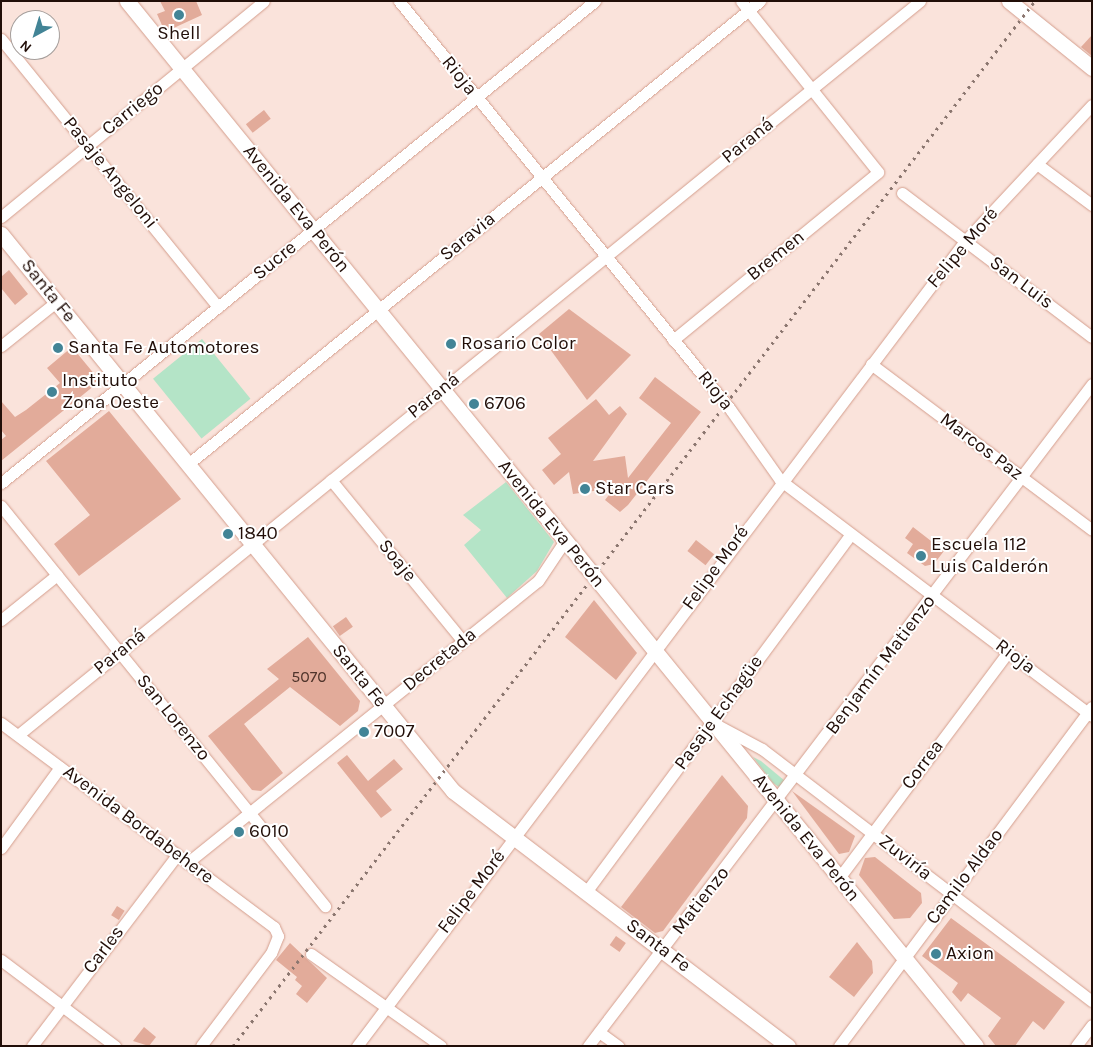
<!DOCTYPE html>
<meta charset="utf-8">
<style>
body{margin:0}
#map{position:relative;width:1093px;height:1047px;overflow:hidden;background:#fae3db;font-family:Karla,sans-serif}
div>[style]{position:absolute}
.green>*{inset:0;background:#b4e4c7;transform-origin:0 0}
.building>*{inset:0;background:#e2ab9a;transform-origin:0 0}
.roads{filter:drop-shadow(0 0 1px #d49e8d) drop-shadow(0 0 1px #d49e8d)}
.minor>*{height:11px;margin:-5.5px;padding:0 5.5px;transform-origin:5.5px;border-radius:5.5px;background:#fff}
.major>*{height:15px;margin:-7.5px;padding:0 7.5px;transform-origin:7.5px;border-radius:7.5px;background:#fff}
.rail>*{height:3px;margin-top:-1.5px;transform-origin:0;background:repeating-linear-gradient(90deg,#8b766f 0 2.5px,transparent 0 7.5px)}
.dots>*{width:14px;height:14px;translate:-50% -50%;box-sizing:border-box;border:2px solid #fff;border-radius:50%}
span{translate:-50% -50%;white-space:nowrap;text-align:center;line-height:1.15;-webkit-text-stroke:4px #fff;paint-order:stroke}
.number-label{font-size:16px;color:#51352c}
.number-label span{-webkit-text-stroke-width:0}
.poi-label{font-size:19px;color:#210e08}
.left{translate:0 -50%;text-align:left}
.street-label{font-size:19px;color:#210e08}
.frame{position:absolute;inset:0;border:2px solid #210e08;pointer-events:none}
.north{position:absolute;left:10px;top:10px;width:50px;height:50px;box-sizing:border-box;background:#fff;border:1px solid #a69f9c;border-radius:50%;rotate:219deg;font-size:14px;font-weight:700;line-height:20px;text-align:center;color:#210e08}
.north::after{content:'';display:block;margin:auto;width:18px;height:22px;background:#428496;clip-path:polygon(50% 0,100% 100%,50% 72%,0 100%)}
</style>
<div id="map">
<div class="green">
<i style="left:202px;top:339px;width:77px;height:63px;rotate:51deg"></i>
<i style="clip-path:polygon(506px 482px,554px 542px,537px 571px,507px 598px,464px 545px,481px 530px,463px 515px)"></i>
<i style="clip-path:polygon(753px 757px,761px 761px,785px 781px,779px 787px,773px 783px)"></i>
</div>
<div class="building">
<i style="clip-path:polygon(160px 1px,196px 1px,202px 15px,165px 32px,157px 14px,165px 11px)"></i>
<i style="clip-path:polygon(1092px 35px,1092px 56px,1081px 47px)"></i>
<i style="left:264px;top:110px;width:11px;height:23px;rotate:52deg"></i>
<i style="clip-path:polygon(9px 270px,28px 294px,15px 305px,1px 288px,1px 277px)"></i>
<i style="clip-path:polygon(569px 309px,631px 355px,587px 400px,539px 334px)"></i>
<i style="clip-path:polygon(72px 347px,100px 381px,1px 461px,1px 440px,6px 436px,1px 430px,1px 401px,15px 417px,26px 410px,60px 383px,47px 368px)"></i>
<i style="clip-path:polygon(655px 377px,701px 412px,628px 505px,620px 512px,605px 500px,614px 488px,573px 494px,569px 472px,554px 485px,542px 470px,561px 454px,548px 438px,596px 399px,609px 415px,620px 406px,627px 414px,593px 461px,625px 456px,628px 478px,671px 423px,639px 398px)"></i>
<i style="clip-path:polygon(109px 411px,181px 499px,79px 576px,54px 544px,90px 515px,46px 461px)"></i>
<i style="clip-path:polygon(913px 527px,944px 551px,934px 564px,925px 566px,907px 553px,913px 544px,905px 538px)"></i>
<i style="left:696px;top:540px;width:23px;height:14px;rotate:38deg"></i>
<i style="clip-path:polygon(594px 600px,637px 653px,616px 680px,565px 637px)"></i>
<i style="left:346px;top:617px;width:12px;height:16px;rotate:55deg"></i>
<i style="clip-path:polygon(308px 637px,360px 701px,358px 711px,340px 726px,290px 687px,244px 724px,283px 773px,261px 791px,252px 790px,208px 736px,279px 679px,267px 669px)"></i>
<i style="clip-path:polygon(347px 755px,368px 781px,394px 759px,403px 769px,376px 791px,392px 810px,381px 818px,337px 763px)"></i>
<i style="clip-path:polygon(722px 775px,748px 806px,747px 818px,663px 931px,655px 933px,621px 907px)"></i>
<i style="clip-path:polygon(792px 791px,855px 836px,849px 852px,839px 854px)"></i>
<i style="clip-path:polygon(875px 857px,921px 893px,922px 903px,910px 918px,894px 919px,859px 875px,865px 858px)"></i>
<i style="left:117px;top:906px;width:9px;height:11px;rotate:32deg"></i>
<i style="clip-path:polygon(951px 918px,1065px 1002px,1044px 1030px,1033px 1021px,1015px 1046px,996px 1046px,988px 1036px,1001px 1018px,968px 993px,961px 1002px,952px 992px,958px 983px,922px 956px)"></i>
<i style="left:616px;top:936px;width:12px;height:11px;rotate:35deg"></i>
<i style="clip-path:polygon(857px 942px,872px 961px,873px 973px,854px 997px,829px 977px)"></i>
<i style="clip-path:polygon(290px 943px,327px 978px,307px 1003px,296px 994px,302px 986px,295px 980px,297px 977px,276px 960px)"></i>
<i style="clip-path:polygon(144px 1027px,156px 1037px,149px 1046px,133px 1041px)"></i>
</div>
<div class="roads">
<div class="minor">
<i style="left:399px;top:1px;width:525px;rotate:50.95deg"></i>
<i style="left:730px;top:409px;width:87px;rotate:54.8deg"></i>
<i style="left:780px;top:480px;width:391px;rotate:37.1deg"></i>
<i style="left:1px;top:39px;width:345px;rotate:51deg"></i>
<i style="left:1037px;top:164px;width:69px;rotate:36.7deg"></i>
<i style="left:902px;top:193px;width:238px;rotate:37.2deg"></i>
<i style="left:1px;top:217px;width:340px;rotate:-39.4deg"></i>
<i style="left:673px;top:340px;width:265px;rotate:-39.3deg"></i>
<i style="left:878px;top:172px;width:219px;rotate:-128.7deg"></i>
<i style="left:1px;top:346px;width:70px;rotate:-38.7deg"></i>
<i style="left:871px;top:364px;width:276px;rotate:36.9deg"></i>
<i style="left:188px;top:464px;width:736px;rotate:-38.99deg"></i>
<i style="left:331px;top:480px;width:208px;rotate:50.7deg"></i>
<i style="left:1px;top:483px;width:765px;rotate:-39.06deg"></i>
<i style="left:1px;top:506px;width:515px;rotate:50.99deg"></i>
<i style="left:1px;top:620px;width:72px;rotate:-38.8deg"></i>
<i style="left:1px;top:723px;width:341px;rotate:36.8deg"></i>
<i style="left:274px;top:927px;width:10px;rotate:66deg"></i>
<i style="left:278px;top:936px;width:18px;rotate:112deg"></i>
<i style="left:271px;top:953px;width:116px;rotate:127deg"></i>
<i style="left:717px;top:725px;width:51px;rotate:28.1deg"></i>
<i style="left:762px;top:749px;width:415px;rotate:37.4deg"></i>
<i style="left:18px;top:735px;width:1163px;rotate:-39.14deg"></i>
<i style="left:1px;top:848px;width:100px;rotate:-53.9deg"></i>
<i style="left:187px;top:863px;width:450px;rotate:-38.8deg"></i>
<i style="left:538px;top:581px;width:47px;rotate:-56.3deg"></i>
<i style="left:839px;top:878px;width:282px;rotate:-53.2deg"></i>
<i style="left:586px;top:892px;width:445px;rotate:-53.5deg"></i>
<i style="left:311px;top:954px;width:159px;rotate:35.3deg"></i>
<i style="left:1px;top:960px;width:143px;rotate:37deg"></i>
<i style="left:599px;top:1032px;width:24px;rotate:36deg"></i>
<i style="left:32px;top:1046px;width:240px;rotate:-52.8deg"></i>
<i style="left:357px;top:1046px;width:1009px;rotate:-52.94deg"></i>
<i style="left:965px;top:241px;width:186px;rotate:-47deg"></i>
<i style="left:588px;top:1046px;width:832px;rotate:-52.72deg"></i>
<i style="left:839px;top:1046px;width:423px;rotate:-53.3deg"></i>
<i style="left:1076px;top:1046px;width:26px;rotate:-53deg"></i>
</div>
<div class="major">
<i style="left:127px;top:1px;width:1346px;rotate:50.91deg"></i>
<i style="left:1009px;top:1px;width:107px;rotate:38.9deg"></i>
<i style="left:1px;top:234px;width:717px;rotate:50.94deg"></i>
<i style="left:453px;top:791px;width:421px;rotate:37.3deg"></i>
</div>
</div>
<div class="rail">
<i style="left:233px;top:1046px;width:1317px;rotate:-52.5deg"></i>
</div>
<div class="dots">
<i style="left:179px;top:15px;background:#428496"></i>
<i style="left:451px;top:344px;background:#428496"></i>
<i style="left:58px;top:348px;background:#428496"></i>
<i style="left:52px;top:392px;background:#428496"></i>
<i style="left:474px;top:404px;background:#428496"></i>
<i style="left:585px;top:489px;background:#428496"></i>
<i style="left:228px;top:534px;background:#428496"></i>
<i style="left:921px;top:556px;background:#428496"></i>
<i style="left:364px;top:732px;background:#428496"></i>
<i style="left:239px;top:832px;background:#428496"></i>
<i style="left:936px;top:954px;background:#428496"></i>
</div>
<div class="number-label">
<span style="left:309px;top:677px">5070</span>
</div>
<div class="poi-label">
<span style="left:179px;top:34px">Shell</span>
<span class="left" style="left:461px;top:344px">Rosario Color</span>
<span class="left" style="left:68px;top:348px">Santa Fe Automotores</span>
<span class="left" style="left:62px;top:392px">Instituto<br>Zona Oeste</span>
<span class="left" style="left:484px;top:404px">6706</span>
<span class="left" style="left:595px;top:489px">Star Cars</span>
<span class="left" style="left:238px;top:534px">1840</span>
<span class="left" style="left:931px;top:556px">Escuela 112<br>Luis Calderón</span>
<span class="left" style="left:374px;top:732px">7007</span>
<span class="left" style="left:249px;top:832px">6010</span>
<span class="left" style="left:946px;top:954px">Axion</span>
</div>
<div class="street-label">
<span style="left:459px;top:76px;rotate:51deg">Rioja</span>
<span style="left:133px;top:109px;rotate:-39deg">Carriego</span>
<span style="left:748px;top:141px;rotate:-39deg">Paraná</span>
<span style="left:110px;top:173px;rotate:51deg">Pasaje Angeloni</span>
<span style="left:296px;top:209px;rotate:51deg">Avenida Eva Perón</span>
<span style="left:468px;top:237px;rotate:-39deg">Saravia</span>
<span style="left:963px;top:248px;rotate:-50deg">Felipe Moré</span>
<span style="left:776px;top:256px;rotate:-39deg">Bremen</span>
<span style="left:275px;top:261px;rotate:-39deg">Sucre</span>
<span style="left:1021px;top:283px;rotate:37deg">San Luis</span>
<span style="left:48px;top:291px;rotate:51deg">Santa Fe</span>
<span style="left:715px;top:391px;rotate:51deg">Rioja</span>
<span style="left:434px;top:396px;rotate:-39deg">Paraná</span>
<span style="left:981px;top:447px;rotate:37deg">Marcos Paz</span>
<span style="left:551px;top:524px;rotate:51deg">Avenida Eva Perón</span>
<span style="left:397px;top:561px;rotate:51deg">Soaje</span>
<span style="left:716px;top:568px;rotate:-54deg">Felipe Moré</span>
<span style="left:120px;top:652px;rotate:-39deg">Paraná</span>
<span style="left:1015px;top:657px;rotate:37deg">Rioja</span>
<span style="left:440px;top:660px;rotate:-39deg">Decretada</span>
<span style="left:881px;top:665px;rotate:-53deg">Benjamín Matienzo</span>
<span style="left:359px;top:676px;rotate:51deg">Santa Fe</span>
<span style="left:719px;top:713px;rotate:-54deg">Pasaje Echagüe</span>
<span style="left:173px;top:718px;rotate:51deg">San Lorenzo</span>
<span style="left:923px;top:765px;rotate:-53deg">Correa</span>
<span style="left:138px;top:825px;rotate:37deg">Avenida Bordabehere</span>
<span style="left:806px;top:838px;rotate:51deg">Avenida Eva Perón</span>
<span style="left:905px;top:858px;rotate:38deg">Zuviría</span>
<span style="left:965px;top:877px;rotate:-53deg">Camilo Aldao</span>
<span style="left:472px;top:892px;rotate:-53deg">Felipe Moré</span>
<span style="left:701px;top:901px;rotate:-52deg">Matienzo</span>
<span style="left:658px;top:946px;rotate:37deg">Santa Fe</span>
<span style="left:104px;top:950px;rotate:-53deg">Carles</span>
</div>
<div class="frame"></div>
<div class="north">N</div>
</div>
